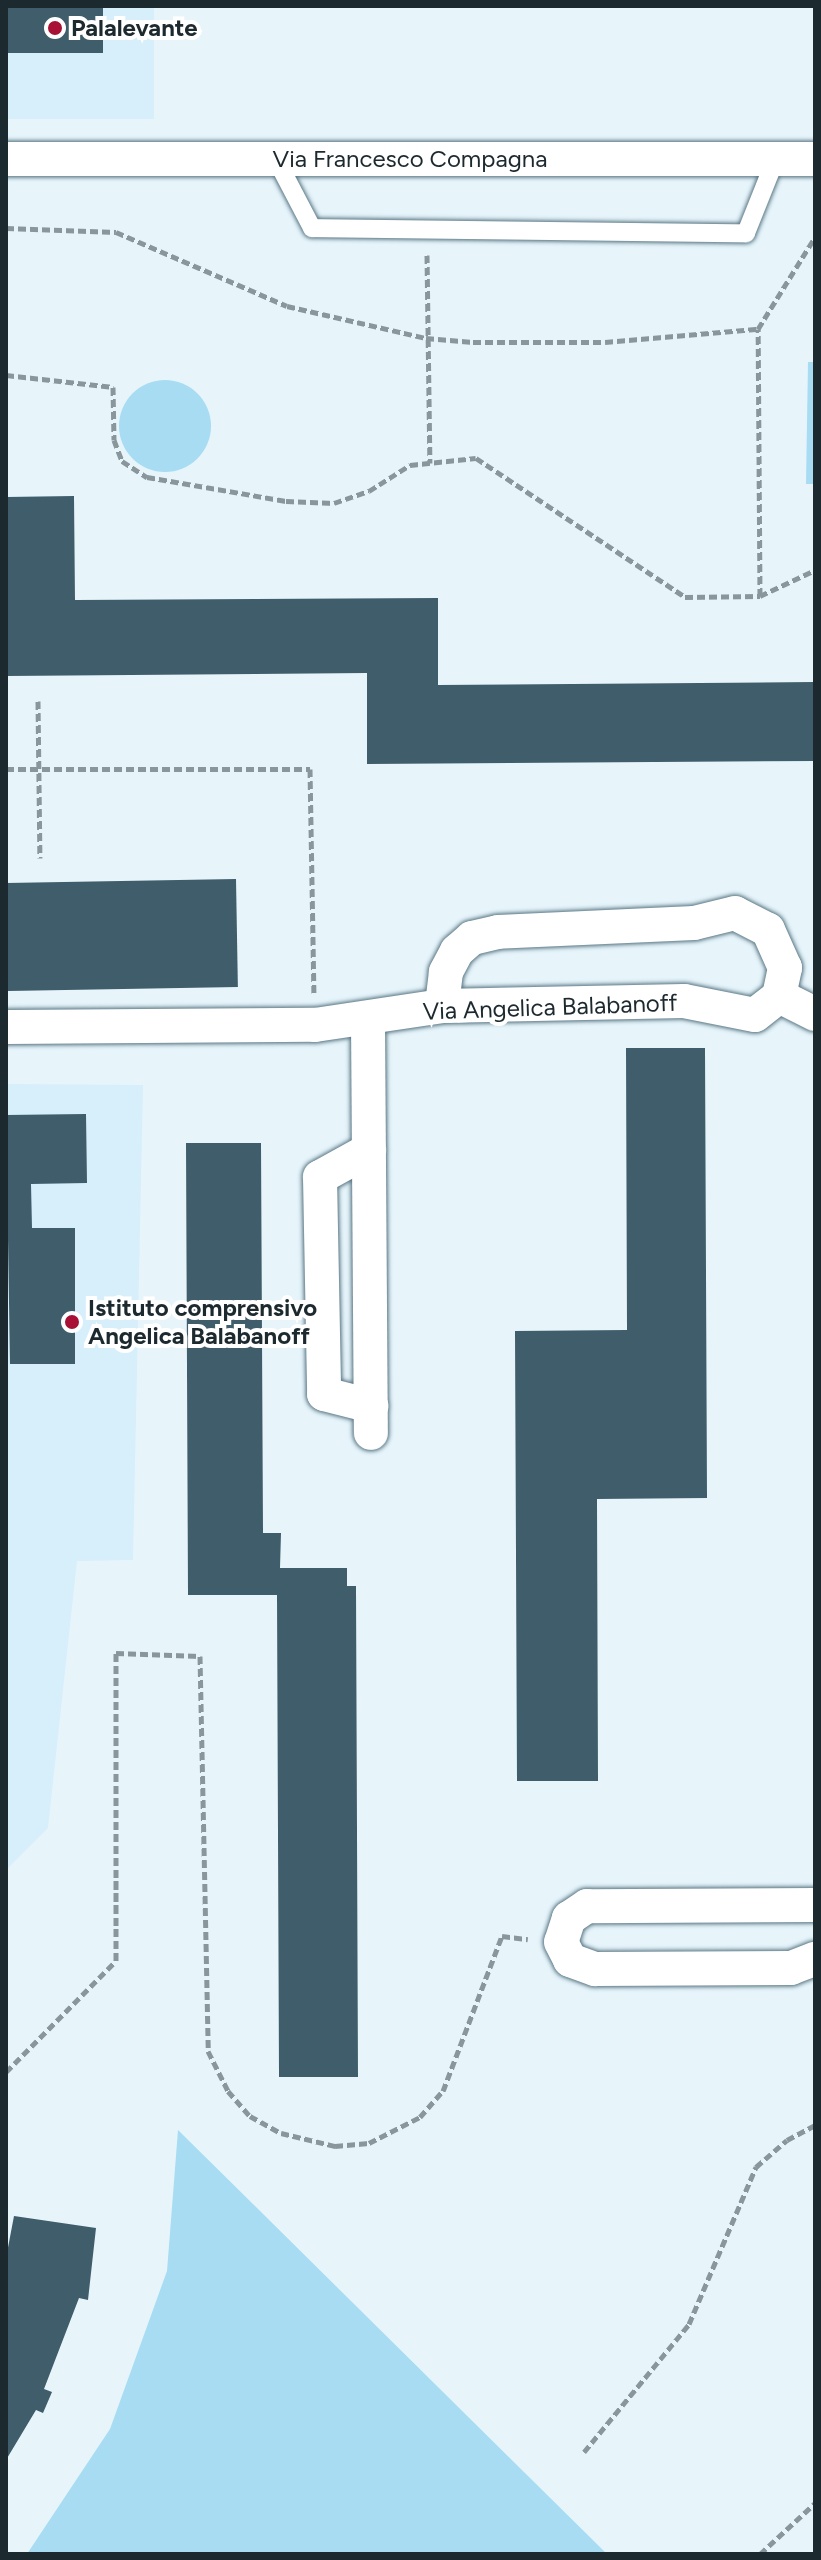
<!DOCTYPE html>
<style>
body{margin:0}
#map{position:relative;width:821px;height:2560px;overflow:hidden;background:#e7f5fb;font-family:Figtree,sans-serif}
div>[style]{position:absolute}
.built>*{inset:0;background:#d6effb;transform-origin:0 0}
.green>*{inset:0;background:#a7dcf3}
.round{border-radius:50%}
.building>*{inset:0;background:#3f5d6a;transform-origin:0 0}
.path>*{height:5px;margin-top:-2.5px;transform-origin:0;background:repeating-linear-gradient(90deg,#89979c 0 8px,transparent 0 12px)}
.roads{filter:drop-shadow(0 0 2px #597785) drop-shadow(0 0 2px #597785)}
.service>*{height:18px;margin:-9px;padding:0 9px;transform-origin:9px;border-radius:9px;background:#fff}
.minor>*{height:34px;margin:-17px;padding:0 17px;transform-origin:17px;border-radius:17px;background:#fff}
.dots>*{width:22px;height:22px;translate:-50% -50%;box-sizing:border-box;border:4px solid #fff;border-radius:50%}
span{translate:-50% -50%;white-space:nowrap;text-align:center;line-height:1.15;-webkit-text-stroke:8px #fff;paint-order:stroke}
.poi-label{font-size:24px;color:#1c292e;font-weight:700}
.left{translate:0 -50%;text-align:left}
.street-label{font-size:24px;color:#1c292e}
.frame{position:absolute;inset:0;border:8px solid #1c292e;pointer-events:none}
</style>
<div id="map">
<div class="built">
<i style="left:6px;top:6px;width:148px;height:113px"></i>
<i style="clip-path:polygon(6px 1084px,143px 1085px,133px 1560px,77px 1561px,48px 1828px,6px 1870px)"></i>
</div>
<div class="green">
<i style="clip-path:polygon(808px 362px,815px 362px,815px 484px,806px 484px)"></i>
<i class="round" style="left:119px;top:380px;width:92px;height:92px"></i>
<i style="clip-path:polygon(178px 2130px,607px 2554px,27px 2554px,110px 2429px,167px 2271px)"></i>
</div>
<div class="building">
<i style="left:6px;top:6px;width:97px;height:47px"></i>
<i style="clip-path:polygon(74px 496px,75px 600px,438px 598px,438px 685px,815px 682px,815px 761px,367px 764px,367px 673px,6px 676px,6px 497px)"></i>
<i style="left:236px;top:879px;width:108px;height:230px;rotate:89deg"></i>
<i style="clip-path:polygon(626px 1048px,705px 1048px,707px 1498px,597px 1499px,598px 1781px,517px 1781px,515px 1331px,627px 1330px)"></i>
<i style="clip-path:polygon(86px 1114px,87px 1183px,31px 1184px,32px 1228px,75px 1228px,75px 1364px,10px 1364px,6px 1115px)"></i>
<i style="clip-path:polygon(186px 1143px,261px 1143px,263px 1533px,281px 1533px,280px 1568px,347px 1568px,347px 1586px,356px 1586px,358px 2077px,279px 2077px,277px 1595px,188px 1595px)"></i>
<i style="clip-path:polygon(14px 2216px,96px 2228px,88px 2300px,79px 2298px,44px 2389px,52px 2392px,43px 2413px,36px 2410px,6px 2460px,6px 2258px)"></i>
</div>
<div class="path">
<i style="left:6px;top:228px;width:110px;rotate:2.1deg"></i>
<i style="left:116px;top:232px;width:186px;rotate:23.4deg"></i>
<i style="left:287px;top:306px;width:143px;rotate:13deg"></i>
<i style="left:426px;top:338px;width:47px;rotate:4.9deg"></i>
<i style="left:473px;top:342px;width:132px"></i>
<i style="left:605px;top:342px;width:154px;rotate:-4.9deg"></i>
<i style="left:758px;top:329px;width:108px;rotate:-58.2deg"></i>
<i style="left:427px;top:255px;width:208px;rotate:89.2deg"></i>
<i style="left:6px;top:375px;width:108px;rotate:6.4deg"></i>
<i style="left:113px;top:387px;width:53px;rotate:88.9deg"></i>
<i style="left:114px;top:440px;width:22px;rotate:69deg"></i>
<i style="left:122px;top:461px;width:30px;rotate:33deg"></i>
<i style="left:147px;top:477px;width:141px;rotate:9.8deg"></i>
<i style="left:286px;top:501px;width:48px;rotate:2.4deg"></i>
<i style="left:334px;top:503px;width:37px;rotate:-19deg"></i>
<i style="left:369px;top:491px;width:49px;rotate:-32.4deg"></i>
<i style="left:410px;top:465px;width:66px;rotate:-6.1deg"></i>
<i style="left:476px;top:458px;width:251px;rotate:33.6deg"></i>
<i style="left:685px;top:597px;width:75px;rotate:-0.8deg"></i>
<i style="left:760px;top:596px;width:267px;rotate:-90.4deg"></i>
<i style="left:760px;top:596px;width:61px;rotate:-25.3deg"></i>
<i style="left:38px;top:701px;width:157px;rotate:89.3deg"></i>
<i style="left:6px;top:769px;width:304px"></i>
<i style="left:310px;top:769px;width:224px;rotate:89deg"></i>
<i style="left:6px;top:2072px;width:156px;rotate:-45.3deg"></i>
<i style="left:116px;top:1961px;width:308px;rotate:-90deg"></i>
<i style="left:116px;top:1653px;width:84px;rotate:2deg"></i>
<i style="left:200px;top:1656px;width:395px;rotate:88.8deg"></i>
<i style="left:208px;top:2051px;width:45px;rotate:63.4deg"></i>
<i style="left:228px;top:2091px;width:33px;rotate:49deg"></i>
<i style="left:250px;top:2116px;width:35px;rotate:29deg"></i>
<i style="left:281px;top:2133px;width:56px;rotate:13.5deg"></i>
<i style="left:335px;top:2146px;width:34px;rotate:-5deg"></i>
<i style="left:369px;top:2143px;width:57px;rotate:-27deg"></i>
<i style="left:420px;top:2117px;width:35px;rotate:-49deg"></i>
<i style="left:443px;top:2091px;width:166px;rotate:-69.2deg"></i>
<i style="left:502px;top:1936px;width:26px;rotate:7deg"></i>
<i style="left:584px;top:2452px;width:166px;rotate:-50.6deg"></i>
<i style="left:689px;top:2324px;width:171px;rotate:-66.9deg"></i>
<i style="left:756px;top:2167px;width:41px;rotate:-41.1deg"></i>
<i style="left:787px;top:2140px;width:32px;rotate:-28deg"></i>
<i style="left:760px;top:2554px;width:75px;rotate:-42.8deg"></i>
</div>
<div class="roads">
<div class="service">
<i style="left:276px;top:159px;width:78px;rotate:62.4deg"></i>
<i style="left:312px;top:228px;width:434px;rotate:0.7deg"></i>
<i style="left:746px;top:233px;width:81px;rotate:-68.2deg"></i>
</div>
<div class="minor">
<i style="left:6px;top:159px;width:809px"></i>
<i style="left:779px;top:996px;width:40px;rotate:26.6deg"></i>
<i style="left:368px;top:1020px;width:413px;rotate:89.6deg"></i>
<i style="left:6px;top:1027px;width:309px;rotate:-0.4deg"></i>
<i style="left:315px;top:1025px;width:128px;rotate:-8.5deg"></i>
<i style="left:442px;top:1006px;width:242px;rotate:-1.2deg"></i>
<i style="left:684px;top:1001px;width:72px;rotate:11.2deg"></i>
<i style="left:755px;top:1015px;width:31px;rotate:-38deg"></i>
<i style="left:779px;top:996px;width:29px;rotate:-78deg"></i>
<i style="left:785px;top:968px;width:42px;rotate:-114.1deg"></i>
<i style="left:768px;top:930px;width:37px;rotate:-153deg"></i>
<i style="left:735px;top:913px;width:42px;rotate:166.3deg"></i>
<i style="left:694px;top:923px;width:196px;rotate:177.4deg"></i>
<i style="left:498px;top:932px;width:27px;rotate:167deg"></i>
<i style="left:472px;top:938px;width:20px;rotate:139deg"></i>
<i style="left:457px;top:951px;width:24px;rotate:118deg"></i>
<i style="left:446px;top:972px;width:34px;rotate:97deg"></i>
<i style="left:369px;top:1150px;width:56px;rotate:151.1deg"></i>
<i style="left:320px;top:1177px;width:217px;rotate:88.9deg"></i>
<i style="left:324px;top:1394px;width:49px;rotate:14.3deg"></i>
<i style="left:815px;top:1905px;width:228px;rotate:179.7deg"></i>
<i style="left:587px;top:1906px;width:22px;rotate:146deg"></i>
<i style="left:569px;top:1918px;width:25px;rotate:108deg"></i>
<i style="left:561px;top:1942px;width:20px;rotate:63deg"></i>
<i style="left:570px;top:1960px;width:27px;rotate:20deg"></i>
<i style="left:595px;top:1969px;width:196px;rotate:-0.3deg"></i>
<i style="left:791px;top:1968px;width:26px;rotate:-21deg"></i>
</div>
</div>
<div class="dots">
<i style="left:55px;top:28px;background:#a81035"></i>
<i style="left:72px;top:1322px;background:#a81035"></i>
</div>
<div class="poi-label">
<span class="left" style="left:71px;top:28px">Palalevante</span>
<span class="left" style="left:88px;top:1322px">Istituto comprensivo<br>Angelica Balabanoff</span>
</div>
<div class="street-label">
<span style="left:410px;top:159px">Via Francesco Compagna</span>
<span style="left:550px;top:1007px;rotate:-2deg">Via Angelica Balabanoff</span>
</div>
<div class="frame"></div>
</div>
